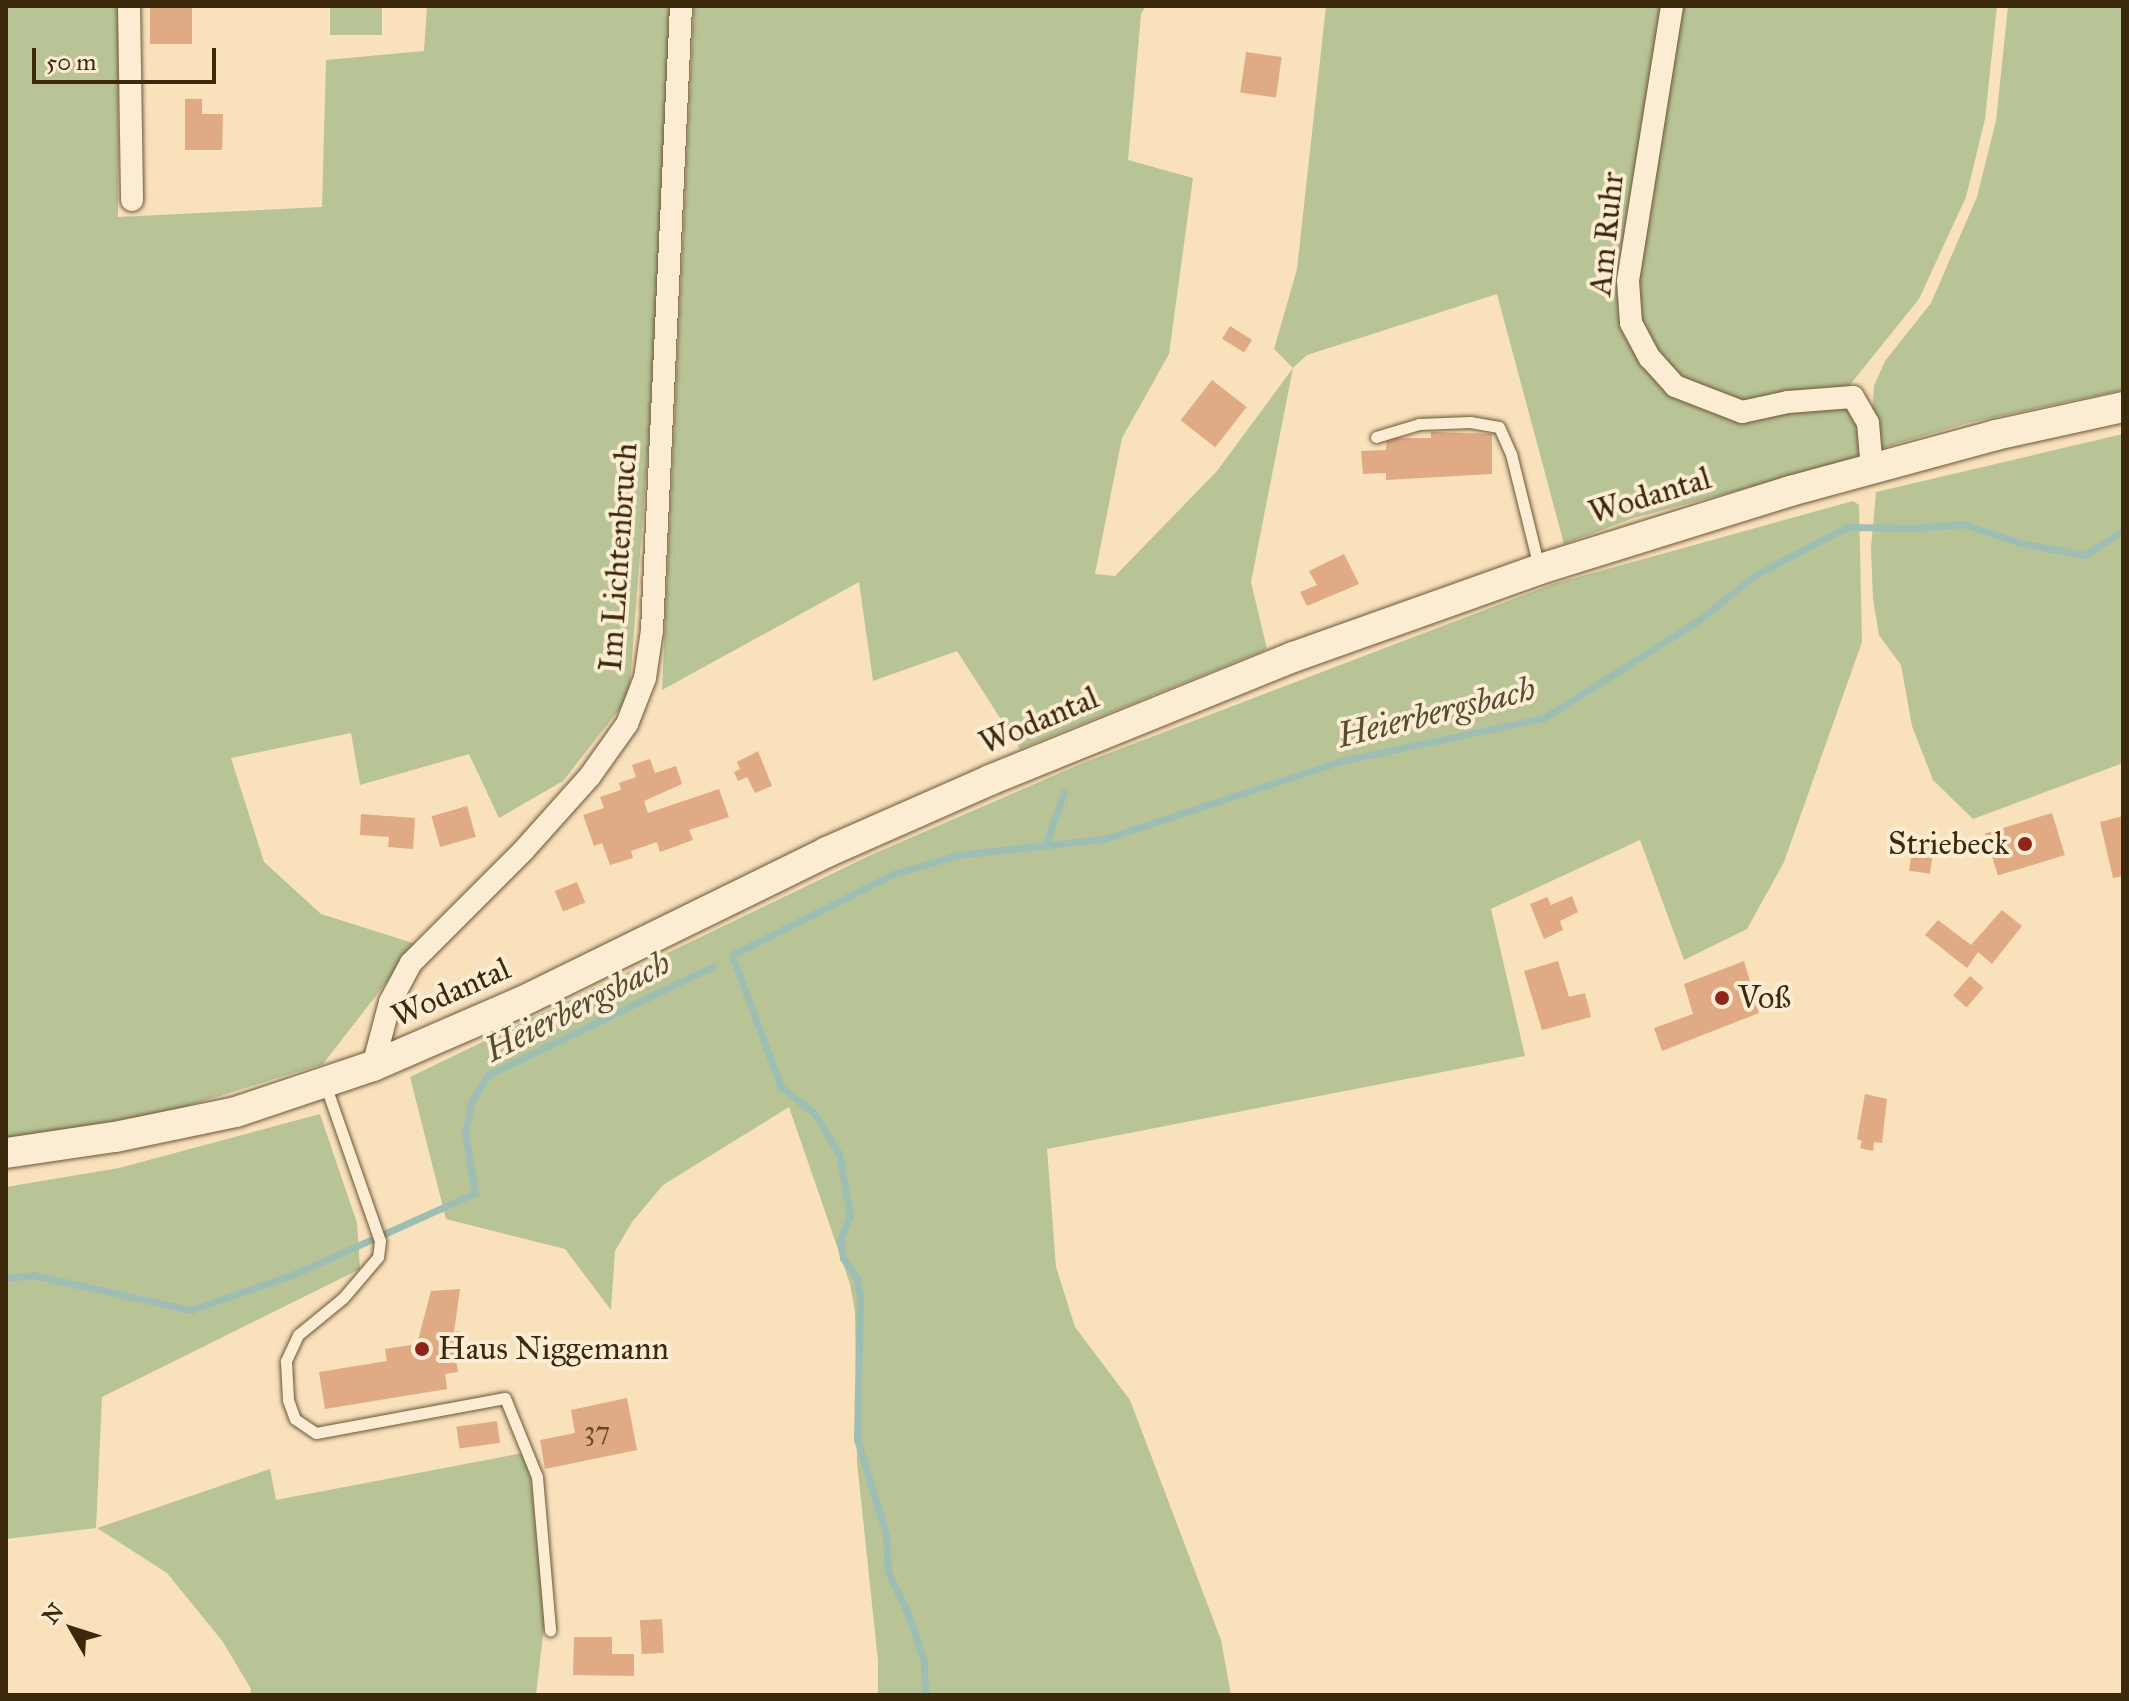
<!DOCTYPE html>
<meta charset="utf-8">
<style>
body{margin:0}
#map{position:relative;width:2129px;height:1701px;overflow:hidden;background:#f9e1bc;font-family:"IM FELL Great Primer",serif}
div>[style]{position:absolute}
.green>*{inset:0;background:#b8c495;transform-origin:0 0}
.stream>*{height:7px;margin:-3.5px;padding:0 3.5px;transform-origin:3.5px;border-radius:3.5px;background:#9ebdb3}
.building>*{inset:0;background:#e0aa84;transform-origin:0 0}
.roads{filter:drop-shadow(0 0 2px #6b5636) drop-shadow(0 0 2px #6b5636)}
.service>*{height:11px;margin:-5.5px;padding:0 5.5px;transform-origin:5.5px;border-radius:5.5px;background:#fbecd3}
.minor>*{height:22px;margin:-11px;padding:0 11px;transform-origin:11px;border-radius:11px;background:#fbecd3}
.secondary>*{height:30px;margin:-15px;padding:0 15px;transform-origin:15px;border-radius:15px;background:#fbecd3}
.dots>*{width:22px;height:22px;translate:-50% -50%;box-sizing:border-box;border:4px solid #fbecd3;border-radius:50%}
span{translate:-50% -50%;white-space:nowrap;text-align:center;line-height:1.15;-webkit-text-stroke:8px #fbecd3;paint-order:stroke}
.number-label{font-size:28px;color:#654828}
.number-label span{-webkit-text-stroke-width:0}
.street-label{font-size:32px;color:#3c280a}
.poi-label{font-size:32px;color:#3c280a}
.right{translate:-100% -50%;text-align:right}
.left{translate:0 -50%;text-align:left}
.water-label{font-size:34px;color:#544d34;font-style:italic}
.frame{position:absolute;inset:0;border:8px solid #3c280a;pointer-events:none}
.north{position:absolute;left:32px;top:1589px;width:80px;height:80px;-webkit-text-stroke:6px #fbecd3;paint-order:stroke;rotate:309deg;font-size:22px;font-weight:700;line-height:32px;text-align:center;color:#3c280a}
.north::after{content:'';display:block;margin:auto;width:28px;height:36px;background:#3c280a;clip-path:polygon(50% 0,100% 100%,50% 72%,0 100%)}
.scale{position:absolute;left:32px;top:48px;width:184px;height:36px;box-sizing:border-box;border:4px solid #3c280a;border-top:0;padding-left:10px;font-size:24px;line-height:28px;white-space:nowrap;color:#3c280a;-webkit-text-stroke:6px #fbecd3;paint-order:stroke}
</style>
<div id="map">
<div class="green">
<i style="clip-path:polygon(6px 6px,119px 6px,118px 217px,322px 207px,326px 60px,424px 51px,427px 6px,672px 6px,649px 437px,629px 697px,563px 781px,499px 818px,469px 754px,360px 785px,351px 733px,231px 758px,264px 862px,321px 914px,416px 944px,323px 1064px,171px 1111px,6px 1140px)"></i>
<i style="left:330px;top:6px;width:52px;height:29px"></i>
<i style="clip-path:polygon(694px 6px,1146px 6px,1141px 14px,1128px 160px,1193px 178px,1169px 354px,1122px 438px,1095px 574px,1115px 576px,1217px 471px,1293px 368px,1274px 349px,1297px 269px,1326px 6px,1663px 6px,1624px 280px,1670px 393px,1785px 410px,1848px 405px,1863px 431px,1862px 450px,1857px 459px,1634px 518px,1564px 544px,1497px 294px,1307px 355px,1293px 368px,1251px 582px,1267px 649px,1020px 749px,957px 651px,873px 681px,859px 582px,662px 690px)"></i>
<i style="clip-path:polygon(1678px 6px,1997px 6px,1985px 119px,1966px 197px,1919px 299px,1849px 386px,1744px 404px,1680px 379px,1657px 355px,1640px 319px,1636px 282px)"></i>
<i style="clip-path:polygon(2008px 6px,2123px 6px,2123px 390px,1968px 423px,1882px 448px,1872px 414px,1874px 386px,1885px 361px,1931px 303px,1977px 197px,1996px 121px)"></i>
<i style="clip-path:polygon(2123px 434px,2123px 763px,1973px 819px,1933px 780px,1912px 726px,1901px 665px,1879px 635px,1873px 599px,1871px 548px,1876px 492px)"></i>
<i style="clip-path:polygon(1853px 501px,1859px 505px,1862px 642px,1784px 862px,1747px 929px,1684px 960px,1640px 840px,1491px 909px,1525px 1056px,1047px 1149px,1056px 1267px,1075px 1327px,1130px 1400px,1221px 1640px,1231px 1695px,878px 1695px,878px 1661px,857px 1462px,855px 1312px,850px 1284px,789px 1107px,663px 1185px,632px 1222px,615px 1251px,611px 1310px,565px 1249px,446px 1219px,410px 1077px,871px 855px,1083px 763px,1553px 584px)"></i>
<i style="clip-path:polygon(320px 1114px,357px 1223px,360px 1269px,102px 1397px,96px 1528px,6px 1539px,6px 1187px,119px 1168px)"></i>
<i style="clip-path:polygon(523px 1453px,531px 1479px,545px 1618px,536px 1695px,250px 1695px,251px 1689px,223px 1642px,167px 1573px,97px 1528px,270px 1469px,276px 1500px)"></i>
</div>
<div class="stream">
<i style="left:1045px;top:846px;width:57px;rotate:-70.6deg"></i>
<i style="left:386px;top:1233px;width:98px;rotate:-24.2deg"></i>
<i style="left:475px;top:1193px;width:62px;rotate:-99.3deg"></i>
<i style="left:465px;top:1132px;width:33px;rotate:-78deg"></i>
<i style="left:472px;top:1100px;width:30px;rotate:-57deg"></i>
<i style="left:488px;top:1075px;width:250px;rotate:-25.8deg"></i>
<i style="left:6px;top:1278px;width:27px;rotate:-6deg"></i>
<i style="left:33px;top:1275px;width:162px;rotate:12.5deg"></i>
<i style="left:191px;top:1310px;width:112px;rotate:-19.2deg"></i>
<i style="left:297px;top:1273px;width:80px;rotate:-24.3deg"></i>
<i style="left:925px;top:1695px;width:33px;rotate:-92deg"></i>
<i style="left:924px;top:1662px;width:51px;rotate:-108.4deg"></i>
<i style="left:908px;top:1614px;width:47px;rotate:-115.5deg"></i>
<i style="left:888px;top:1572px;width:38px;rotate:-93deg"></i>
<i style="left:886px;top:1534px;width:99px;rotate:-107deg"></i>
<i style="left:857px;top:1439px;width:142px;rotate:-88.8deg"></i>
<i style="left:860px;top:1297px;width:19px;rotate:-99deg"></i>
<i style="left:857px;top:1278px;width:24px;rotate:-125deg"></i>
<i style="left:843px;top:1258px;width:18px;rotate:-99deg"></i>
<i style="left:840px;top:1240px;width:27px;rotate:-68deg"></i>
<i style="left:850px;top:1215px;width:62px;rotate:-100.2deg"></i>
<i style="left:839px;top:1154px;width:47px;rotate:-121deg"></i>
<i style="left:815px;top:1114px;width:43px;rotate:-141.5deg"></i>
<i style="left:781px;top:1087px;width:141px;rotate:-110.4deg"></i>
<i style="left:732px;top:955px;width:180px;rotate:-26.7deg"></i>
<i style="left:893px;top:874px;width:68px;rotate:-16.3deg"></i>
<i style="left:958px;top:855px;width:147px;rotate:-6.3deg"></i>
<i style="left:1104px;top:839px;width:250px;rotate:-18.2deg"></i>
<i style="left:1341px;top:761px;width:208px;rotate:-12deg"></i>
<i style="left:1544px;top:718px;width:183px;rotate:-32.3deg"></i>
<i style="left:1699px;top:620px;width:72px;rotate:-38.8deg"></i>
<i style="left:1755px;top:575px;width:104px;rotate:-27.6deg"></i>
<i style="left:1847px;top:527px;width:68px;rotate:0.8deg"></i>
<i style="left:1915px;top:528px;width:48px;rotate:-4.8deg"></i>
<i style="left:1963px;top:524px;width:60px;rotate:18.4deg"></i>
<i style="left:2020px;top:543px;width:65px;rotate:10.6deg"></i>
<i style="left:2084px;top:555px;width:46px;rotate:-31.6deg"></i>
</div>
<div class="building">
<i style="left:150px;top:6px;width:42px;height:38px"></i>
<i style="left:1246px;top:52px;width:36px;height:41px;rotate:8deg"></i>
<i style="clip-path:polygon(185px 99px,202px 99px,202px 114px,223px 114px,222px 150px,185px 150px)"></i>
<i style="left:1230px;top:326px;width:26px;height:15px;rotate:32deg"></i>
<i style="left:1212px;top:380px;width:44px;height:51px;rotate:38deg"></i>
<i style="clip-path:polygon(1431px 432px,1492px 434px,1492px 474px,1386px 480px,1386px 473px,1363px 474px,1361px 451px,1386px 450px,1387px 438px,1431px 438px)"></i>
<i style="clip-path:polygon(1344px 554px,1359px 584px,1307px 606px,1300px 592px,1317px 585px,1309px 571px)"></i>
<i style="clip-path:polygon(758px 751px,772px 786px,755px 793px,747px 777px,738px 781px,734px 772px,740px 769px,737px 762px)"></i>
<i style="clip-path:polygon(650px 759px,655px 773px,676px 766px,682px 784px,644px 801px,648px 813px,719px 789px,729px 817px,689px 830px,693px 840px,660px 852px,657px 842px,631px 851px,633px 858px,610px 865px,602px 843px,594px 846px,583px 815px,604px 808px,600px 797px,621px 790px,619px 783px,636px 777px,632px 765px)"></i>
<i style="left:467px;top:806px;width:32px;height:37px;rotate:74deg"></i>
<i style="left:2052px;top:813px;width:44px;height:70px;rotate:73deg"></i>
<i style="clip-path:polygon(361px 814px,415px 818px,413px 849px,388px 847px,389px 837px,360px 835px)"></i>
<i style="clip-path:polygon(2123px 816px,2123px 876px,2113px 878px,2100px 822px)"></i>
<i style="left:1913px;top:843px;width:21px;height:28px;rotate:8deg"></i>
<i style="left:577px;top:882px;width:22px;height:24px;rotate:68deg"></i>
<i style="clip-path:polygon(1572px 896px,1578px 912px,1560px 921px,1563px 930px,1544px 939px,1530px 904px,1547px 897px,1551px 905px)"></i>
<i style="clip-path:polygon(2002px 910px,2022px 926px,1992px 964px,1978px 952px,1967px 968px,1925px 935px,1938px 920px,1971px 945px)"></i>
<i style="clip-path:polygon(1558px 961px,1569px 997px,1585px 993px,1591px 1017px,1542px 1030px,1524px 971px)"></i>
<i style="clip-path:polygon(1744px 961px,1759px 1013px,1662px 1051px,1654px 1028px,1693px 1014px,1684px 984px)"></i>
<i style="left:1970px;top:976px;width:18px;height:26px;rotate:41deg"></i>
<i style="clip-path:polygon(1865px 1094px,1887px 1099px,1882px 1143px,1874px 1142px,1873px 1151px,1860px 1148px,1862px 1141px,1857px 1139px)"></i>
<i style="clip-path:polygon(460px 1289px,454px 1332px,459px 1331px,462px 1346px,454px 1348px,458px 1372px,445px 1374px,447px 1389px,325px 1409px,319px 1372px,387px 1361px,385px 1349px,417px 1344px,431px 1291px)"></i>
<i style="clip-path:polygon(627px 1398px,637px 1450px,545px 1469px,540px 1440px,575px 1433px,571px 1410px)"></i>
<i style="left:497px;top:1421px;width:22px;height:41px;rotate:82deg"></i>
<i style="left:662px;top:1619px;width:34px;height:22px;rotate:87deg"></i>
<i style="clip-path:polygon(574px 1637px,612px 1637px,612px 1654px,634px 1654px,634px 1676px,573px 1675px)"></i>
</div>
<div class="roads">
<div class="service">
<i style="left:1376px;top:437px;width:45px;rotate:-16.8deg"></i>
<i style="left:1419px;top:424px;width:51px;rotate:-2.2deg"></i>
<i style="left:1470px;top:422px;width:29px;rotate:10deg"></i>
<i style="left:1499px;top:427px;width:30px;rotate:66deg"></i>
<i style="left:1511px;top:454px;width:116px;rotate:76.1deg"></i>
<i style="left:325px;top:1084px;width:166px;rotate:70.7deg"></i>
<i style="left:380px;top:1241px;width:16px;rotate:97deg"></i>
<i style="left:378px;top:1257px;width:54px;rotate:130.5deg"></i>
<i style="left:343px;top:1298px;width:58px;rotate:140.6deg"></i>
<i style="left:298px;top:1335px;width:29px;rotate:115deg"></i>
<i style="left:286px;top:1361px;width:39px;rotate:87deg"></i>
<i style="left:288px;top:1400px;width:20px;rotate:70deg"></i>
<i style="left:295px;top:1419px;width:25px;rotate:34deg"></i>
<i style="left:316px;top:1433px;width:192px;rotate:-10.5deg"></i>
<i style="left:505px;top:1398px;width:85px;rotate:67.9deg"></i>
<i style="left:537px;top:1477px;width:154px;rotate:85.1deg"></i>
</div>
<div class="minor">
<i style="left:129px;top:6px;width:194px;rotate:89.1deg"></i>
<i style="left:1672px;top:6px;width:278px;rotate:99.1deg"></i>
<i style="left:1628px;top:281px;width:42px;rotate:85.9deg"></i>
<i style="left:1631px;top:323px;width:40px;rotate:62deg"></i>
<i style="left:1650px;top:358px;width:38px;rotate:48deg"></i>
<i style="left:1675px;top:386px;width:72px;rotate:21.2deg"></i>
<i style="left:1742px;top:412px;width:47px;rotate:-12.3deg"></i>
<i style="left:1788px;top:402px;width:65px;rotate:-4.4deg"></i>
<i style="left:1853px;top:397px;width:30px;rotate:60deg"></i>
<i style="left:1868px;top:423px;width:47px;rotate:85.1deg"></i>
<i style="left:373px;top:1066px;width:66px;rotate:-75.1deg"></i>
<i style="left:390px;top:1002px;width:44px;rotate:-61.7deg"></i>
<i style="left:411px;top:963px;width:158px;rotate:-45deg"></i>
<i style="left:523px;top:851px;width:101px;rotate:-48.2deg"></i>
<i style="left:590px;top:776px;width:64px;rotate:-54.6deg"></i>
<i style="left:627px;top:724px;width:49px;rotate:-68.6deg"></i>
<i style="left:645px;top:678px;width:49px;rotate:-81.7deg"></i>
<i style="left:652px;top:630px;width:625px;rotate:-87.34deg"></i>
</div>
<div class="secondary">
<i style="left:6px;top:1153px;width:110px;rotate:-8.4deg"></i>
<i style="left:115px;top:1137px;width:124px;rotate:-11.7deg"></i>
<i style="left:236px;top:1112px;width:145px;rotate:-18.6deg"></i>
<i style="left:373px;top:1066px;width:161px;rotate:-23.4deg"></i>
<i style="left:521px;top:1002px;width:341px;rotate:-26.1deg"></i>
<i style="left:827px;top:852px;width:178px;rotate:-23.8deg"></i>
<i style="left:990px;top:780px;width:327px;rotate:-22.1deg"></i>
<i style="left:1293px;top:657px;width:262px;rotate:-19.6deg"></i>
<i style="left:1540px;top:569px;width:262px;rotate:-17.3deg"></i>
<i style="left:1790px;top:491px;width:213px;rotate:-15.2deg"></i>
<i style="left:1996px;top:435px;width:130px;rotate:-12.4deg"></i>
</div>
</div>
<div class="dots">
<i style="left:2025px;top:844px;background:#8f2418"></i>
<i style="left:1722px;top:998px;background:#8f2418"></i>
<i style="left:422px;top:1349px;background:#8f2418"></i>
</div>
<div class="number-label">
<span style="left:597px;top:1431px">37</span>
</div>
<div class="street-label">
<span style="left:1607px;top:234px;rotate:-84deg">Am Ruhr</span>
<span style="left:1650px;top:496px;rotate:-17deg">Wodantal</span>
<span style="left:619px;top:557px;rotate:-86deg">Im Lichtenbruch</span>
<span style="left:1039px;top:721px;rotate:-23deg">Wodantal</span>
<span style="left:451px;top:993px;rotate:-24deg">Wodantal</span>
</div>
<div class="poi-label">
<span class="right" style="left:2009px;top:844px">Striebeck</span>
<span class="left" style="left:1738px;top:998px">Voß</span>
<span class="left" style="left:438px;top:1349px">Haus Niggemann</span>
</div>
<div class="water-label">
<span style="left:1436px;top:712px;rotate:-14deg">Heierbergsbach</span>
<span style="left:577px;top:1006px;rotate:-27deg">Heierbergsbach</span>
</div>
<div class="frame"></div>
<div class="north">N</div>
<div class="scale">50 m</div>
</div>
